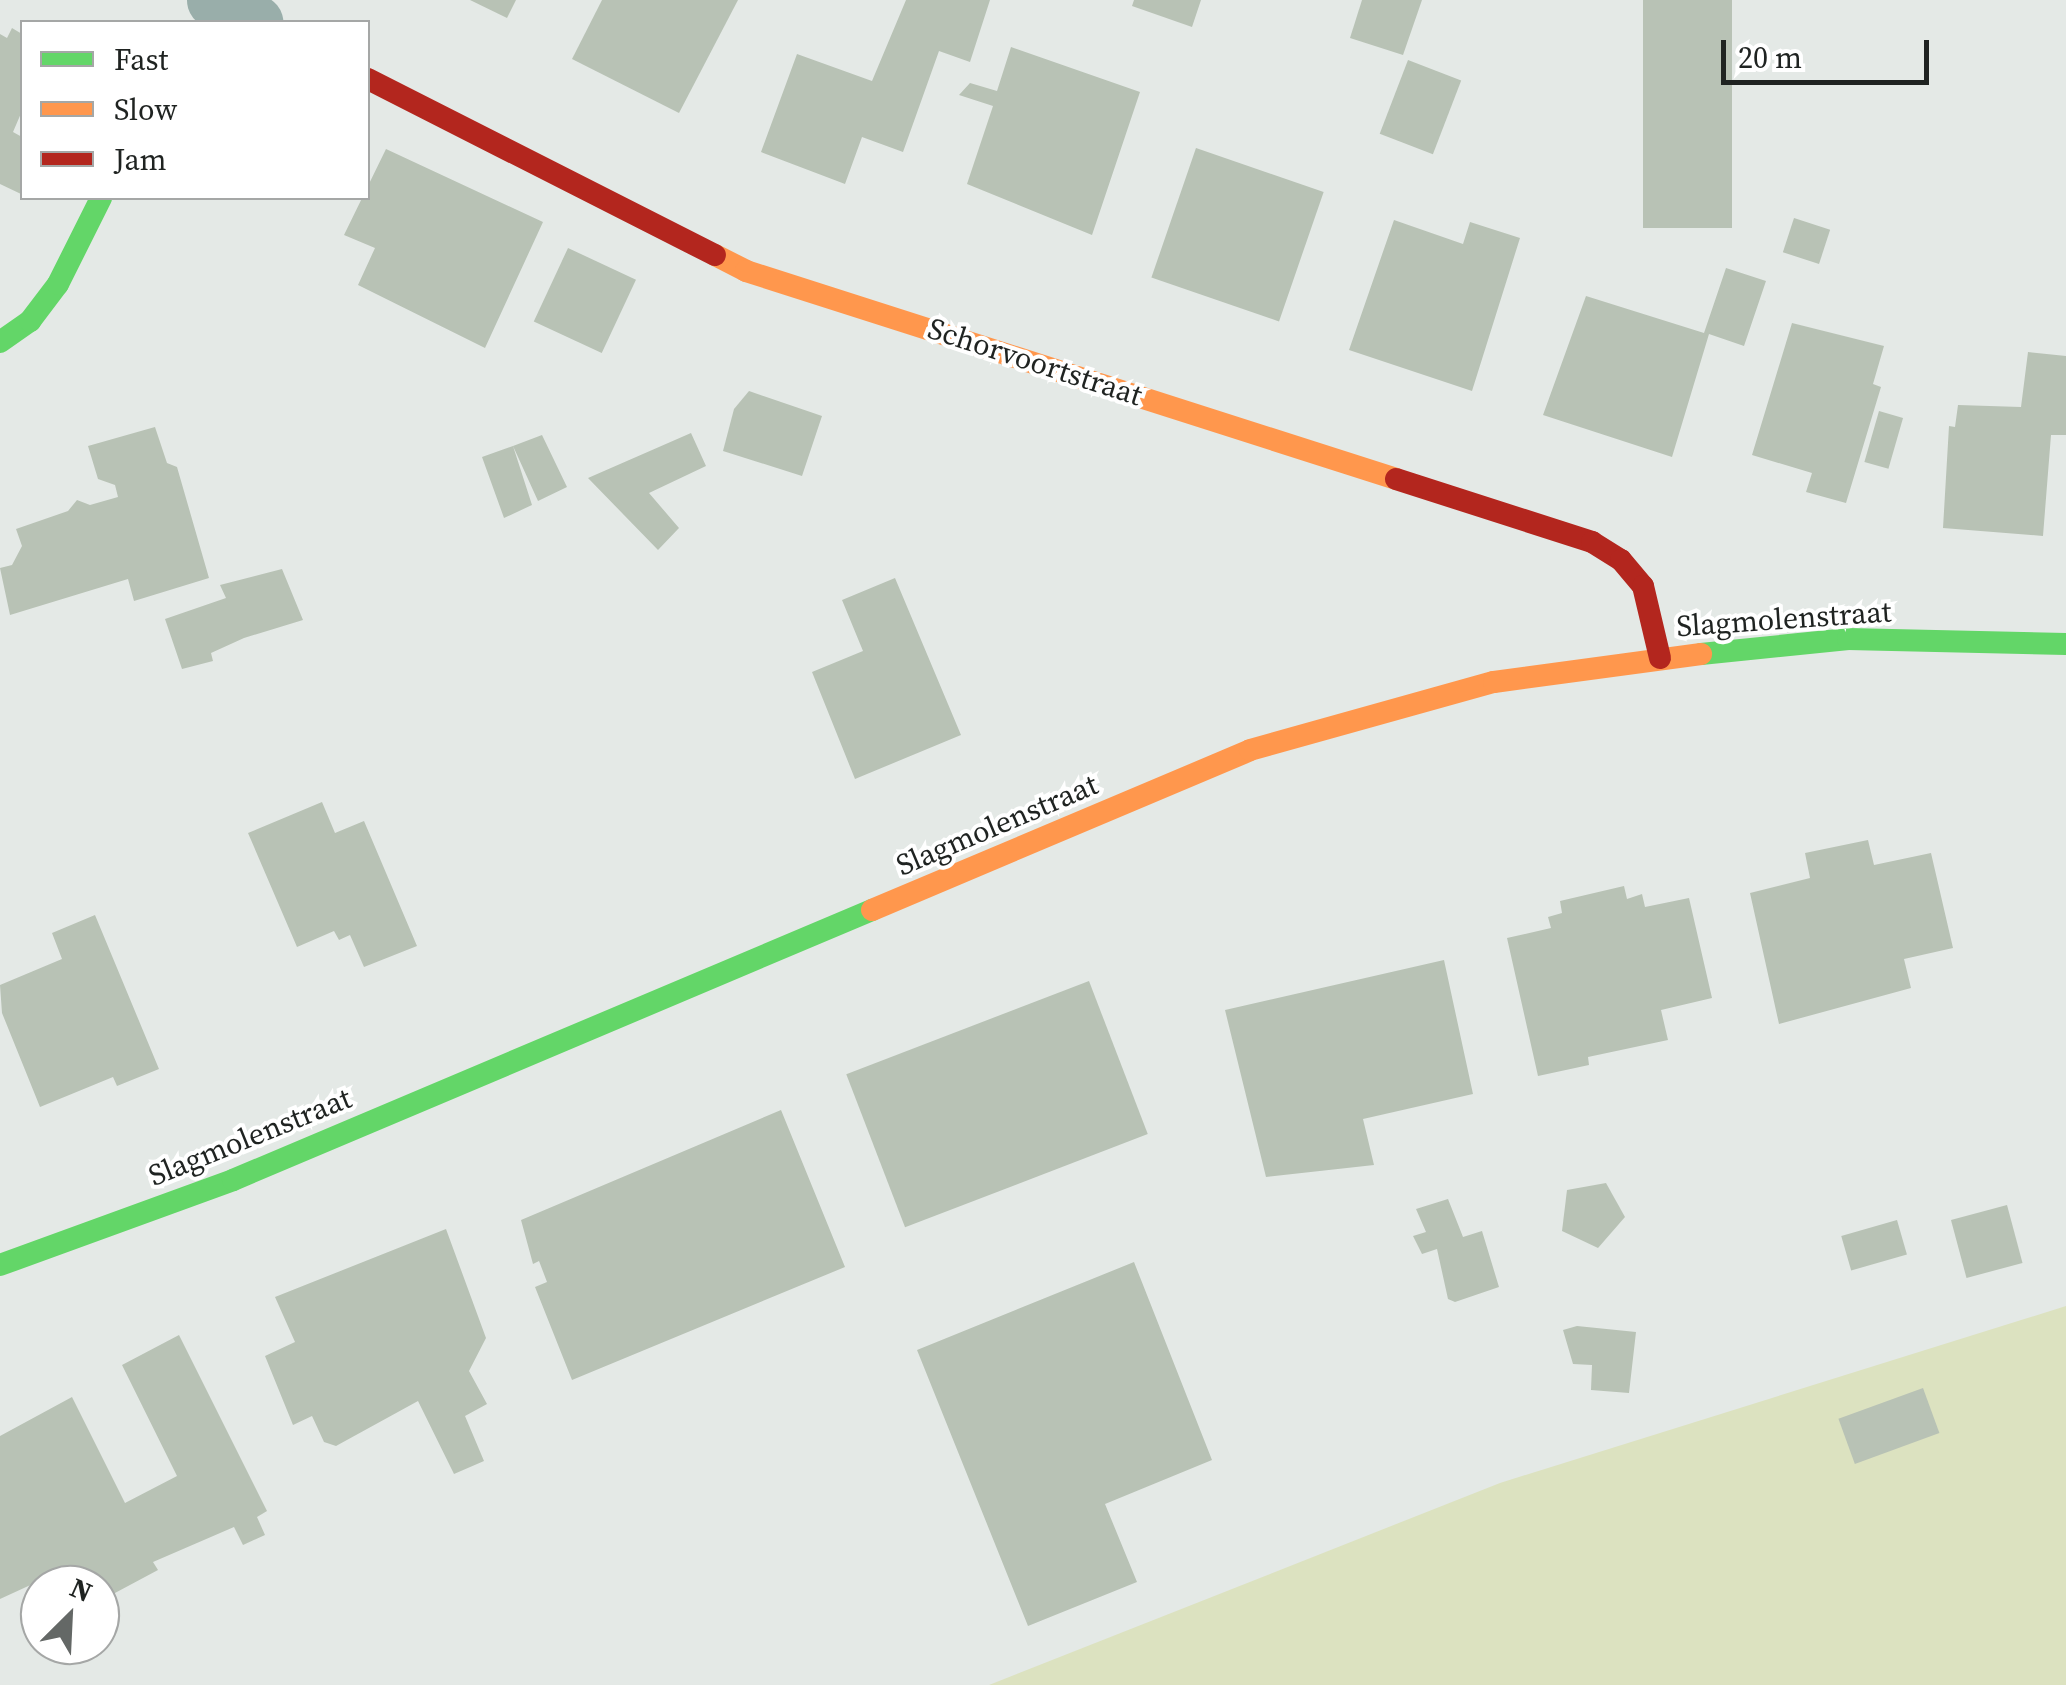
<!DOCTYPE html>
<style>
body{margin:0}
#map{position:relative;width:2066px;height:1685px;overflow:hidden;background:#e4e9e6;font-family:"Source Serif 4",serif}
div>[style]{position:absolute}
.green>*{inset:0;background:#dce2c0}
.building>*{inset:0;background:#b8c2b5;transform-origin:0 0}
.street>*{height:55px;margin:-27.5px;padding:0 27.5px;transform-origin:27.5px;border-radius:27.5px;background:#99aeaa}
.fast>*{height:22px;margin:-11px;padding:0 11px;transform-origin:11px;border-radius:11px;background:#63d668}
.slow>*{height:22px;margin:-11px;padding:0 11px;transform-origin:11px;border-radius:11px;background:#ff974d}
.jam>*{height:22px;margin:-11px;padding:0 11px;transform-origin:11px;border-radius:11px;background:#b3261e}
span{translate:-50% -50%;white-space:nowrap;text-align:center;line-height:1.15;-webkit-text-stroke:8px #fff;paint-order:stroke}
.street-label{font-size:30px;color:#1f2321}
.legend{position:absolute;left:20px;top:20px;width:350px;height:180px;box-sizing:border-box;background:#fff;border:2px solid #a5a7a6;margin:0;padding:12px 18px;list-style:none;font-size:30px;color:#1f2321}
.legend li{display:flex;align-items:center;gap:20px;height:50px}
.legend b{width:50px;border:2px solid #a5a7a6}
.north{position:absolute;left:20px;top:1565px;width:100px;height:100px;box-sizing:border-box;background:#fff;border:2px solid #a5a7a6;border-radius:50%;rotate:24deg;font-size:28px;font-weight:700;line-height:40px;text-align:center;color:#1f2321}
.north::after{content:'';display:block;margin:auto;width:35px;height:45px;background:#646866;clip-path:polygon(50% 0,100% 100%,50% 72%,0 100%)}
.scale{position:absolute;left:1721px;top:40px;width:208px;height:45px;box-sizing:border-box;border:5px solid #1f2321;border-top:0;padding-left:12px;font-size:30px;line-height:35px;white-space:nowrap;color:#1f2321;-webkit-text-stroke:8px #fff;paint-order:stroke}
</style>
<div id="map">
<div class="green">
<i style="clip-path:polygon(2066px 1306px,2066px 1685px,989px 1685px,1500px 1483px)"></i>
</div>
<div class="building">
<i style="clip-path:polygon(470px 0,516px 0,507px 18px)"></i>
<i style="clip-path:polygon(602px 0,738px 0,679px 113px,572px 59px)"></i>
<i style="clip-path:polygon(906px 0,990px 0,970px 62px,939px 51px,903px 152px,862px 137px,845px 184px,761px 152px,797px 54px,872px 81px)"></i>
<i style="clip-path:polygon(1134px 0,1201px 0,1192px 27px,1132px 6px)"></i>
<i style="clip-path:polygon(1362px 0,1422px 0,1403px 55px,1350px 38px)"></i>
<i style="left:1643px;top:0;width:89px;height:228px"></i>
<i style="clip-path:polygon(12px 28px,22px 34px,22px 111px,13px 132px,22px 137px,21px 194px,0 184px,0 34px,7px 38px)"></i>
<i style="clip-path:polygon(1011px 47px,1140px 92px,1092px 235px,967px 184px,993px 106px,959px 95px,970px 83px,997px 91px)"></i>
<i style="left:1408px;top:60px;width:57px;height:79px;rotate:21deg"></i>
<i style="left:1196px;top:148px;width:135px;height:137px;rotate:19deg"></i>
<i style="clip-path:polygon(386px 149px,543px 222px,485px 348px,358px 285px,375px 248px,344px 235px)"></i>
<i style="left:1794px;top:218px;width:38px;height:36px;rotate:18deg"></i>
<i style="clip-path:polygon(1394px 220px,1463px 244px,1470px 222px,1520px 238px,1472px 391px,1349px 350px)"></i>
<i style="left:568px;top:248px;width:75px;height:81px;rotate:25deg"></i>
<i style="clip-path:polygon(1726px 268px,1766px 281px,1744px 346px,1709px 334px,1672px 457px,1543px 415px,1586px 296px,1704px 333px)"></i>
<i style="clip-path:polygon(1792px 323px,1884px 346px,1873px 384px,1881px 387px,1846px 503px,1806px 492px,1812px 473px,1752px 455px)"></i>
<i style="clip-path:polygon(2028px 352px,2066px 356px,2066px 435px,2051px 435px,2043px 536px,1943px 528px,1949px 426px,1955px 427px,1958px 405px,2021px 407px)"></i>
<i style="clip-path:polygon(749px 391px,822px 416px,802px 476px,723px 451px,734px 409px)"></i>
<i style="left:1879px;top:411px;width:25px;height:53px;rotate:16deg"></i>
<i style="clip-path:polygon(155px 427px,167px 463px,177px 467px,209px 578px,134px 601px,128px 579px,10px 615px,0 568px,12px 565px,22px 546px,16px 529px,68px 511px,77px 500px,90px 505px,118px 497px,115px 485px,98px 479px,88px 446px)"></i>
<i style="clip-path:polygon(691px 433px,706px 466px,649px 493px,679px 528px,658px 550px,588px 478px)"></i>
<i style="clip-path:polygon(542px 435px,567px 487px,538px 501px,513px 446px,532px 505px,504px 518px,482px 457px,513px 446px)"></i>
<i style="clip-path:polygon(282px 569px,303px 620px,244px 638px,211px 653px,213px 661px,182px 669px,165px 619px,226px 598px,220px 585px)"></i>
<i style="clip-path:polygon(895px 578px,961px 735px,855px 779px,812px 672px,863px 651px,842px 600px)"></i>
<i style="clip-path:polygon(322px 802px,335px 833px,364px 821px,417px 946px,364px 967px,350px 935px,339px 940px,334px 931px,297px 947px,248px 833px)"></i>
<i style="clip-path:polygon(1868px 840px,1874px 865px,1931px 853px,1953px 948px,1904px 959px,1911px 988px,1779px 1024px,1750px 893px,1810px 878px,1805px 853px)"></i>
<i style="clip-path:polygon(1624px 886px,1627px 899px,1642px 894px,1645px 907px,1689px 898px,1712px 998px,1661px 1010px,1668px 1040px,1588px 1057px,1589px 1065px,1538px 1076px,1507px 938px,1551px 928px,1548px 917px,1562px 913px,1560px 901px)"></i>
<i style="clip-path:polygon(95px 915px,159px 1069px,117px 1086px,113px 1077px,40px 1107px,2px 1013px,0 985px,62px 959px,52px 933px)"></i>
<i style="clip-path:polygon(1444px 960px,1473px 1094px,1363px 1119px,1374px 1165px,1266px 1177px,1225px 1010px)"></i>
<i style="left:1089px;top:981px;width:164px;height:260px;rotate:69deg"></i>
<i style="clip-path:polygon(781px 1110px,845px 1267px,572px 1380px,535px 1287px,547px 1282px,539px 1261px,533px 1264px,521px 1220px)"></i>
<i style="clip-path:polygon(1606px 1183px,1625px 1217px,1598px 1248px,1562px 1231px,1567px 1190px)"></i>
<i style="clip-path:polygon(1448px 1199px,1463px 1237px,1482px 1231px,1499px 1287px,1455px 1302px,1448px 1299px,1437px 1249px,1422px 1254px,1413px 1236px,1426px 1232px,1416px 1209px)"></i>
<i style="left:2007px;top:1205px;width:60px;height:58px;rotate:75deg"></i>
<i style="left:1897px;top:1220px;width:36px;height:58px;rotate:74deg"></i>
<i style="clip-path:polygon(446px 1229px,486px 1338px,469px 1371px,487px 1404px,465px 1416px,484px 1461px,454px 1474px,418px 1401px,336px 1446px,324px 1442px,312px 1416px,293px 1425px,265px 1356px,295px 1342px,275px 1297px)"></i>
<i style="clip-path:polygon(1134px 1262px,1212px 1460px,1105px 1504px,1137px 1582px,1028px 1626px,917px 1350px)"></i>
<i style="clip-path:polygon(1577px 1326px,1636px 1332px,1629px 1393px,1591px 1390px,1592px 1365px,1573px 1364px,1563px 1330px)"></i>
<i style="clip-path:polygon(179px 1335px,267px 1511px,257px 1517px,265px 1535px,243px 1545px,234px 1527px,153px 1562px,158px 1570px,100px 1601px,100px 1585px,37px 1582px,0 1599px,0 1436px,72px 1397px,125px 1503px,177px 1476px,122px 1365px)"></i>
<i style="left:1923px;top:1388px;width:48px;height:90px;rotate:70deg"></i>
<i style="clip-path:polygon(100px 1605px,114px 1636px,100px 1641px)"></i>
</div>
<div class="street">
<i style="left:214px;top:0;width:47px;rotate:28.2deg"></i>
</div>
<div class="fast">
<i style="left:0;top:342px;width:37px;rotate:-35deg"></i>
<i style="left:30px;top:321px;width:46px;rotate:-52.9deg"></i>
<i style="left:58px;top:284px;width:96px;rotate:-63.4deg"></i>
<i style="left:1701px;top:654px;width:148px;rotate:-5.8deg"></i>
<i style="left:1848px;top:639px;width:218px;rotate:1.3deg"></i>
<i style="left:0;top:1265px;width:248px;rotate:-20deg"></i>
<i style="left:233px;top:1180px;width:694px;rotate:-22.91deg"></i>
</div>
<div class="slow">
<i style="left:715px;top:255px;width:35px;rotate:27deg"></i>
<i style="left:746px;top:271px;width:682px;rotate:17.74deg"></i>
<i style="left:872px;top:910px;width:410px;rotate:-22.9deg"></i>
<i style="left:1250px;top:750px;width:253px;rotate:-15.6deg"></i>
<i style="left:1494px;top:682px;width:209px;rotate:-7.7deg"></i>
</div>
<div class="jam">
<i style="left:368px;top:79px;width:389px;rotate:26.9deg"></i>
<i style="left:1396px;top:479px;width:206px;rotate:17.8deg"></i>
<i style="left:1592px;top:542px;width:34px;rotate:32deg"></i>
<i style="left:1621px;top:560px;width:34px;rotate:50deg"></i>
<i style="left:1643px;top:586px;width:74px;rotate:76.7deg"></i>
</div>
<div class="street-label">
<span style="left:1035px;top:362px;rotate:18deg">Schorvoortstraat</span>
<span style="left:1784px;top:619px;rotate:-4deg">Slagmolenstraat</span>
<span style="left:997px;top:825px;rotate:-23deg">Slagmolenstraat</span>
<span style="left:250px;top:1137px;rotate:-22deg">Slagmolenstraat</span>
</div>
<ul class="legend">
<li><b style="height:12px;background:#63d668"></b>Fast</li>
<li><b style="height:12px;background:#ff974d"></b>Slow</li>
<li><b style="height:12px;background:#b3261e"></b>Jam</li>
</ul>
<div class="north">N</div>
<div class="scale">20 m</div>
</div>
